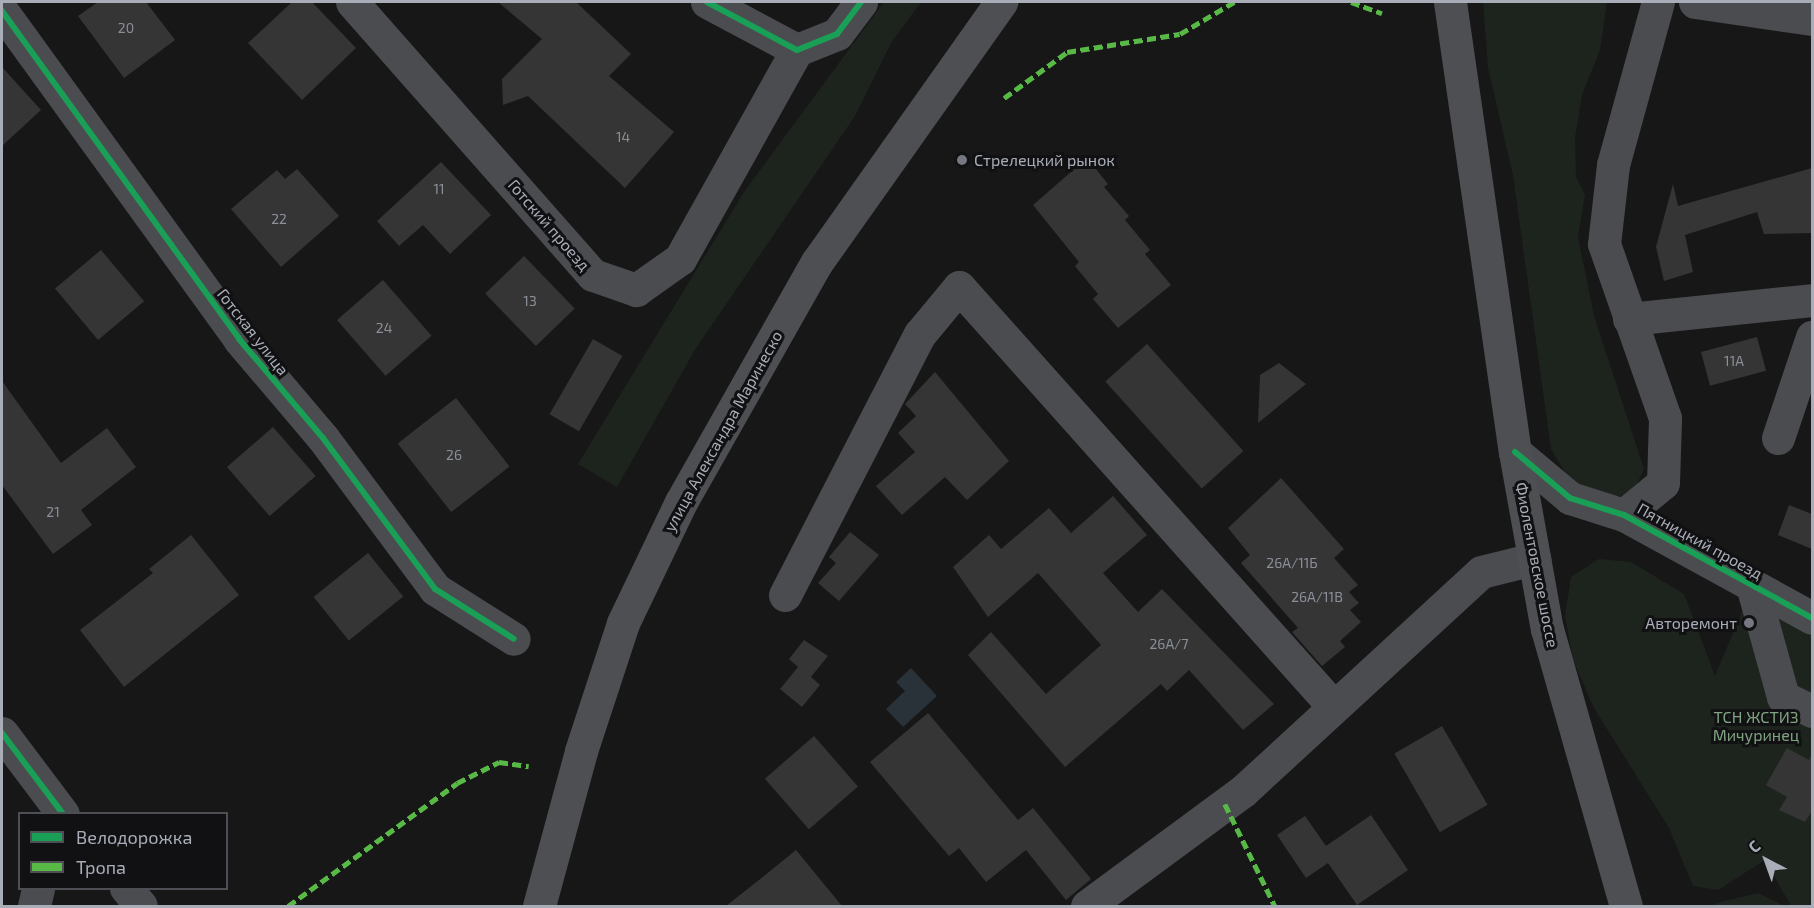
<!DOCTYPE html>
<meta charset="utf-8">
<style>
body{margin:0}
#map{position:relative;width:1814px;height:908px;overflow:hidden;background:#171717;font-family:"Exo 2",sans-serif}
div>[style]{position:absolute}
.green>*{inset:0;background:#1d241e}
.water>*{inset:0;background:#2a3239}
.building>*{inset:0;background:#353536;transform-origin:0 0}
.minor>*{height:33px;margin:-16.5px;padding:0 16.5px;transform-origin:16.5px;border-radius:16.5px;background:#4b4c50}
.major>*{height:33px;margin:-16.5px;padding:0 16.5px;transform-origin:16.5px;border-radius:16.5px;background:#4d4f52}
.quiet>*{height:4.5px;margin-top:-2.25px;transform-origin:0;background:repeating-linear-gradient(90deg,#58b947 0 9px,transparent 0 13.5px)}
.cycleway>*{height:6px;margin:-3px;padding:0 3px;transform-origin:3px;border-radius:3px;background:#1a9f57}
.dots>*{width:16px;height:16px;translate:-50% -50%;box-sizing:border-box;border:3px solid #111113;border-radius:50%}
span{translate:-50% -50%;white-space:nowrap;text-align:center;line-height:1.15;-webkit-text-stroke:6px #111113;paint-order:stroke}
.number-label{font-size:14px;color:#8b8f98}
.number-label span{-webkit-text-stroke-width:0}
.poi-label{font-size:16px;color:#a8adb8}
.left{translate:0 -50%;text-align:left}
.right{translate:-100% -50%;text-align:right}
.street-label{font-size:16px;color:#a8adb8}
.park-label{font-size:16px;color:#7fa381}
.frame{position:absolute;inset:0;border:3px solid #a8adb8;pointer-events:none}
.legend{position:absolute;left:18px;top:812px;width:210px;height:78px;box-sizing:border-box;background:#111113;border:2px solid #4d4f55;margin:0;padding:8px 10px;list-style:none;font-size:18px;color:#a8adb8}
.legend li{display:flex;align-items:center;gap:12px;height:30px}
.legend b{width:30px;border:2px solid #4d4f55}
.north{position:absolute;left:1736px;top:830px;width:60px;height:60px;-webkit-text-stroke:4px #111113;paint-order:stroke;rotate:319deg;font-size:16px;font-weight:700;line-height:24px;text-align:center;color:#a8adb8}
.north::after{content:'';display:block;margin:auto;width:21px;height:27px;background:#a8adb8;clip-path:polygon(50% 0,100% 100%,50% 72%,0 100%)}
</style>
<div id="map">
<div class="green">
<i style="clip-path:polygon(884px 2px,921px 2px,891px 43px,855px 116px,696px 348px,617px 487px,578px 464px,744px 192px)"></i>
<i style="clip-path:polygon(1483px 2px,1607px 2px,1600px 50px,1582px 95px,1575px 138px,1576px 177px,1585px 195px,1578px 237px,1594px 316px,1644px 469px,1632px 495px,1598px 498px,1569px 479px,1551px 449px,1513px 175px,1488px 68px)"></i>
<i style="clip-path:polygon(1599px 559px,1631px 562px,1684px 594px,1715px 676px,1748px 597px,1812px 629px,1812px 906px,1791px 906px,1765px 860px,1718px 890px,1693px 886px,1669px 828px,1594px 708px,1573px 660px,1565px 616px,1571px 577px)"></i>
<i style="clip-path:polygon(1758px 893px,1785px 906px,1710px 906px,1717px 903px)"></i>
</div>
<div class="water">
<i style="clip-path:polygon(911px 668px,937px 696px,903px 727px,886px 709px,905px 691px,896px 682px)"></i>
</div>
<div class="building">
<i style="clip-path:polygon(98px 2px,146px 2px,175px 40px,124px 78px,78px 16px)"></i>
<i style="clip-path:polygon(292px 2px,312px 2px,356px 48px,302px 100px,248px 43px)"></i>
<i style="clip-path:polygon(498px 2px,576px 2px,631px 54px,609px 76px,674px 132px,625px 188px,528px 96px,503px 105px,502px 79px,542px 39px)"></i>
<i style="clip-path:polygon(2px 67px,41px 110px,2px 146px)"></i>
<i style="clip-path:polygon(1087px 158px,1108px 184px,1104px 187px,1129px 216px,1125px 220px,1150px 250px,1145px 254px,1171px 285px,1118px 328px,1093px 299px,1098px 294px,1075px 266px,1079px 262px,1033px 205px)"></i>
<i style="clip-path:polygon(441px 162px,491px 215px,450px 254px,423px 225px,399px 246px,377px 221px)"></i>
<i style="clip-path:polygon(1812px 168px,1812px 233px,1764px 234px,1757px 212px,1685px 235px,1693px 272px,1664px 281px,1656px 247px,1673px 184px,1678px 206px)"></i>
<i style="clip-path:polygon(297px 169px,339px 216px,281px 267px,231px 209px,277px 170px,285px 179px)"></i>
<i style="left:101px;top:250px;width:67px;height:60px;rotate:50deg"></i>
<i style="left:524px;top:256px;width:73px;height:54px;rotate:46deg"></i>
<i style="left:383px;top:280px;width:74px;height:61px;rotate:49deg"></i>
<i style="left:1757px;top:337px;width:35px;height:58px;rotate:75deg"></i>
<i style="left:593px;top:339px;width:34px;height:87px;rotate:30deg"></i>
<i style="left:1147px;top:344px;width:144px;height:56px;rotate:48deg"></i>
<i style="clip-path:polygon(1279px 363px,1306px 384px,1258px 423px,1260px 375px)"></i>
<i style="clip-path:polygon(935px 372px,1009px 461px,967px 500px,945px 477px,902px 515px,876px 486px,915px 452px,898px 433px,916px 416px,905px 404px)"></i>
<i style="clip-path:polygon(2px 381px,61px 463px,107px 428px,136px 467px,81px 510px,92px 525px,53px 554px,2px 485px)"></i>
<i style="left:456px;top:398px;width:87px;height:74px;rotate:52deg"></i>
<i style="left:273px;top:427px;width:65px;height:61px;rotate:49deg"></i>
<i style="clip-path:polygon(1281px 478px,1344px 549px,1334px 558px,1358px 585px,1349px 592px,1359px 603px,1350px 610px,1361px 622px,1340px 641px,1345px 647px,1322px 666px,1292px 632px,1298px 628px,1241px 563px,1250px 555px,1228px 528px)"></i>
<i style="clip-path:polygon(1113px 496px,1147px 535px,1103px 573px,1138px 612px,1162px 589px,1274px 704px,1243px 730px,1189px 670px,1167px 691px,1161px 684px,1065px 767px,968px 655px,991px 632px,1046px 694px,1101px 645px,1038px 573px,988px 617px,953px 567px,989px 535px,1001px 549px,1049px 508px,1071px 533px)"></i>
<i style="clip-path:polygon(1789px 505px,1812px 514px,1812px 549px,1778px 535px)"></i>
<i style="clip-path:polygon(850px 532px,879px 555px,839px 601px,818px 583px,836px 563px,829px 557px)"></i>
<i style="clip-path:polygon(191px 535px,239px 595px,124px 687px,80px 630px,153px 573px,149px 569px)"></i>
<i style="left:368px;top:553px;width:56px;height:70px;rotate:51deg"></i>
<i style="clip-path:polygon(804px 640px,828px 656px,811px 677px,820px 685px,802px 707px,780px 689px,798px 667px,789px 659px)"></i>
<i style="clip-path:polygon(928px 713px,1018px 820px,1033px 808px,1091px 879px,1066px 900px,1026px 850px,986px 882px,959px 848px,949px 856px,870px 762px)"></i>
<i style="left:1442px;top:726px;width:91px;height:55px;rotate:60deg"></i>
<i style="left:814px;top:736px;width:67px;height:65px;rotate:49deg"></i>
<i style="clip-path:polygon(1787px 748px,1809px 760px,1812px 753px,1812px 811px,1805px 822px,1779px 810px,1787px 797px,1766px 785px)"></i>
<i style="clip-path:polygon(1371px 815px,1408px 870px,1357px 905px,1328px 863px,1306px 878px,1277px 835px,1305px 816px,1326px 846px)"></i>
<i style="clip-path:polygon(796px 850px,842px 906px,726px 906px,769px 872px)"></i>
</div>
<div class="minor">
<i style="left:352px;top:2px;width:364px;rotate:48.6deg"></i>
<i style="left:593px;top:275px;width:46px;rotate:19.2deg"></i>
<i style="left:636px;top:290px;width:54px;rotate:-35.2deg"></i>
<i style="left:680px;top:259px;width:240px;rotate:-60.8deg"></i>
<i style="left:707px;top:2px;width:102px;rotate:28.1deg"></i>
<i style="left:797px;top:50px;width:43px;rotate:-21.8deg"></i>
<i style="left:837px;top:34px;width:40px;rotate:-53deg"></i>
<i style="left:1695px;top:2px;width:118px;rotate:8.3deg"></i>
<i style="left:2px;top:11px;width:405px;rotate:54.1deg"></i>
<i style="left:239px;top:339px;width:130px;rotate:49.7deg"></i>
<i style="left:323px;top:438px;width:188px;rotate:53.4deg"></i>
<i style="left:435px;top:589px;width:93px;rotate:32.3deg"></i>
<i style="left:1629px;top:319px;width:184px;rotate:-5.9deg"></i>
<i style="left:1778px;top:438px;width:107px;rotate:-71.4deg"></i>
<i style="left:1515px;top:452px;width:72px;rotate:39.9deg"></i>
<i style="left:1570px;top:498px;width:57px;rotate:17.5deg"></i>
<i style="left:1624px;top:515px;width:214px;rotate:28.7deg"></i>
<i style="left:1624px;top:515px;width:50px;rotate:-39.4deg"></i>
<i style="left:1663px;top:483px;width:65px;rotate:-88.2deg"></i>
<i style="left:1665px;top:418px;width:184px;rotate:-109.3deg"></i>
<i style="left:1604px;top:244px;width:80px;rotate:-83.5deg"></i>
<i style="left:1613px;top:165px;width:169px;rotate:-74.6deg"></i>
<i style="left:1752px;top:585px;width:116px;rotate:74.5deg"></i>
<i style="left:1783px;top:697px;width:32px;rotate:26deg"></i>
<i style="left:785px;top:595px;width:294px;rotate:-62.7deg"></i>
<i style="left:920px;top:334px;width:61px;rotate:-50.3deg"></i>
<i style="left:959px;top:287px;width:562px;rotate:48.25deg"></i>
<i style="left:2px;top:733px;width:101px;rotate:53deg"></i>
<i style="left:126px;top:888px;width:23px;rotate:50deg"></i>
<i style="left:34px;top:906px;width:18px;rotate:-77deg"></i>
<i style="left:1087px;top:906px;width:194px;rotate:-36.4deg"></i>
<i style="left:1243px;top:791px;width:323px;rotate:-42.6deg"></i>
<i style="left:1481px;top:572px;width:55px;rotate:-13.8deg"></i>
</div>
<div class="major">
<i style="left:1450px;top:2px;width:455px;rotate:81.8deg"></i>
<i style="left:1515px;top:452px;width:180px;rotate:79.8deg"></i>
<i style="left:1547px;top:629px;width:288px;rotate:74.1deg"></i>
<i style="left:539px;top:906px;width:161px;rotate:-74.8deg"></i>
<i style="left:581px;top:751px;width:135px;rotate:-71.8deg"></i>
<i style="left:623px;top:623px;width:134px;rotate:-64.4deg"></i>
<i style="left:681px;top:502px;width:276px;rotate:-60.5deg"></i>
<i style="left:817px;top:262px;width:319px;rotate:-54.7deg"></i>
</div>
<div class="quiet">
<i style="left:1351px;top:2px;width:33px;rotate:20deg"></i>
<i style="left:1004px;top:98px;width:78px;rotate:-36.1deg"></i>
<i style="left:1067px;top:52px;width:114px;rotate:-9.1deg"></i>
<i style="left:1180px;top:34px;width:63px;rotate:-30.7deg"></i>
<i style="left:1225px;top:804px;width:114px;rotate:63.9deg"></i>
<i style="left:288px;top:906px;width:209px;rotate:-36deg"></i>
<i style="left:457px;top:783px;width:47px;rotate:-26.6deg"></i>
<i style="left:499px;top:762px;width:30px;rotate:8deg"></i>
</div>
<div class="cycleway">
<i style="left:707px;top:2px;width:102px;rotate:28.1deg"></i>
<i style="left:797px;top:50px;width:43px;rotate:-21.8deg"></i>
<i style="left:837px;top:34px;width:40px;rotate:-53deg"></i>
<i style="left:2px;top:11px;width:405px;rotate:54.1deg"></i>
<i style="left:239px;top:339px;width:130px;rotate:49.7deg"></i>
<i style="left:323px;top:438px;width:188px;rotate:53.4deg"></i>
<i style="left:435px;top:589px;width:93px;rotate:32.3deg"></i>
<i style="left:1515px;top:452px;width:72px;rotate:39.9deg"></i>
<i style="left:1570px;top:498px;width:57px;rotate:17.5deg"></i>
<i style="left:1624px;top:515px;width:214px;rotate:28.7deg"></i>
<i style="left:2px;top:733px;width:101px;rotate:53deg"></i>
</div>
<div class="dots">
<i style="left:962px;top:160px;background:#757880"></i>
<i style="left:1749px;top:623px;background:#757880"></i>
</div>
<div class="number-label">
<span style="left:126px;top:28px">20</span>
<span style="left:623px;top:137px">14</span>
<span style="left:439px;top:189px">11</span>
<span style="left:279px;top:219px">22</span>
<span style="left:530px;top:301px">13</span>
<span style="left:384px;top:328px">24</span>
<span style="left:1734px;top:361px">11А</span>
<span style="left:454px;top:455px">26</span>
<span style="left:53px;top:512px">21</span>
<span style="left:1292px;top:563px">26А/11Б</span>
<span style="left:1317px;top:597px">26А/11В</span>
<span style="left:1169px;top:644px">26А/7</span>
</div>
<div class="poi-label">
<span class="left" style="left:974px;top:160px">Стрелецкий рынок</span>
<span class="right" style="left:1737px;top:623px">Авторемонт</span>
</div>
<div class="street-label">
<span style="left:549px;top:225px;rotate:49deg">Готский проезд</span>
<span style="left:253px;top:332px;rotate:52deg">Готская улица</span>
<span style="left:723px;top:431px;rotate:-61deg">улица Александра Маринеско</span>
<span style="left:1700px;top:541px;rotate:29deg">Пятницкий проезд</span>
<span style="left:1537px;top:565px;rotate:79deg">Фиолентовское шоссе</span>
</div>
<div class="park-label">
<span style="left:1756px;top:726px">ТСН ЖСТИЗ<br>Мичуринец</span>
</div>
<div class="frame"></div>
<ul class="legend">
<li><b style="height:8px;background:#1a9f57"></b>Велодорожка</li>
<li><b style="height:8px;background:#58b947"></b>Тропа</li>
</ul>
<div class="north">С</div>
</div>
